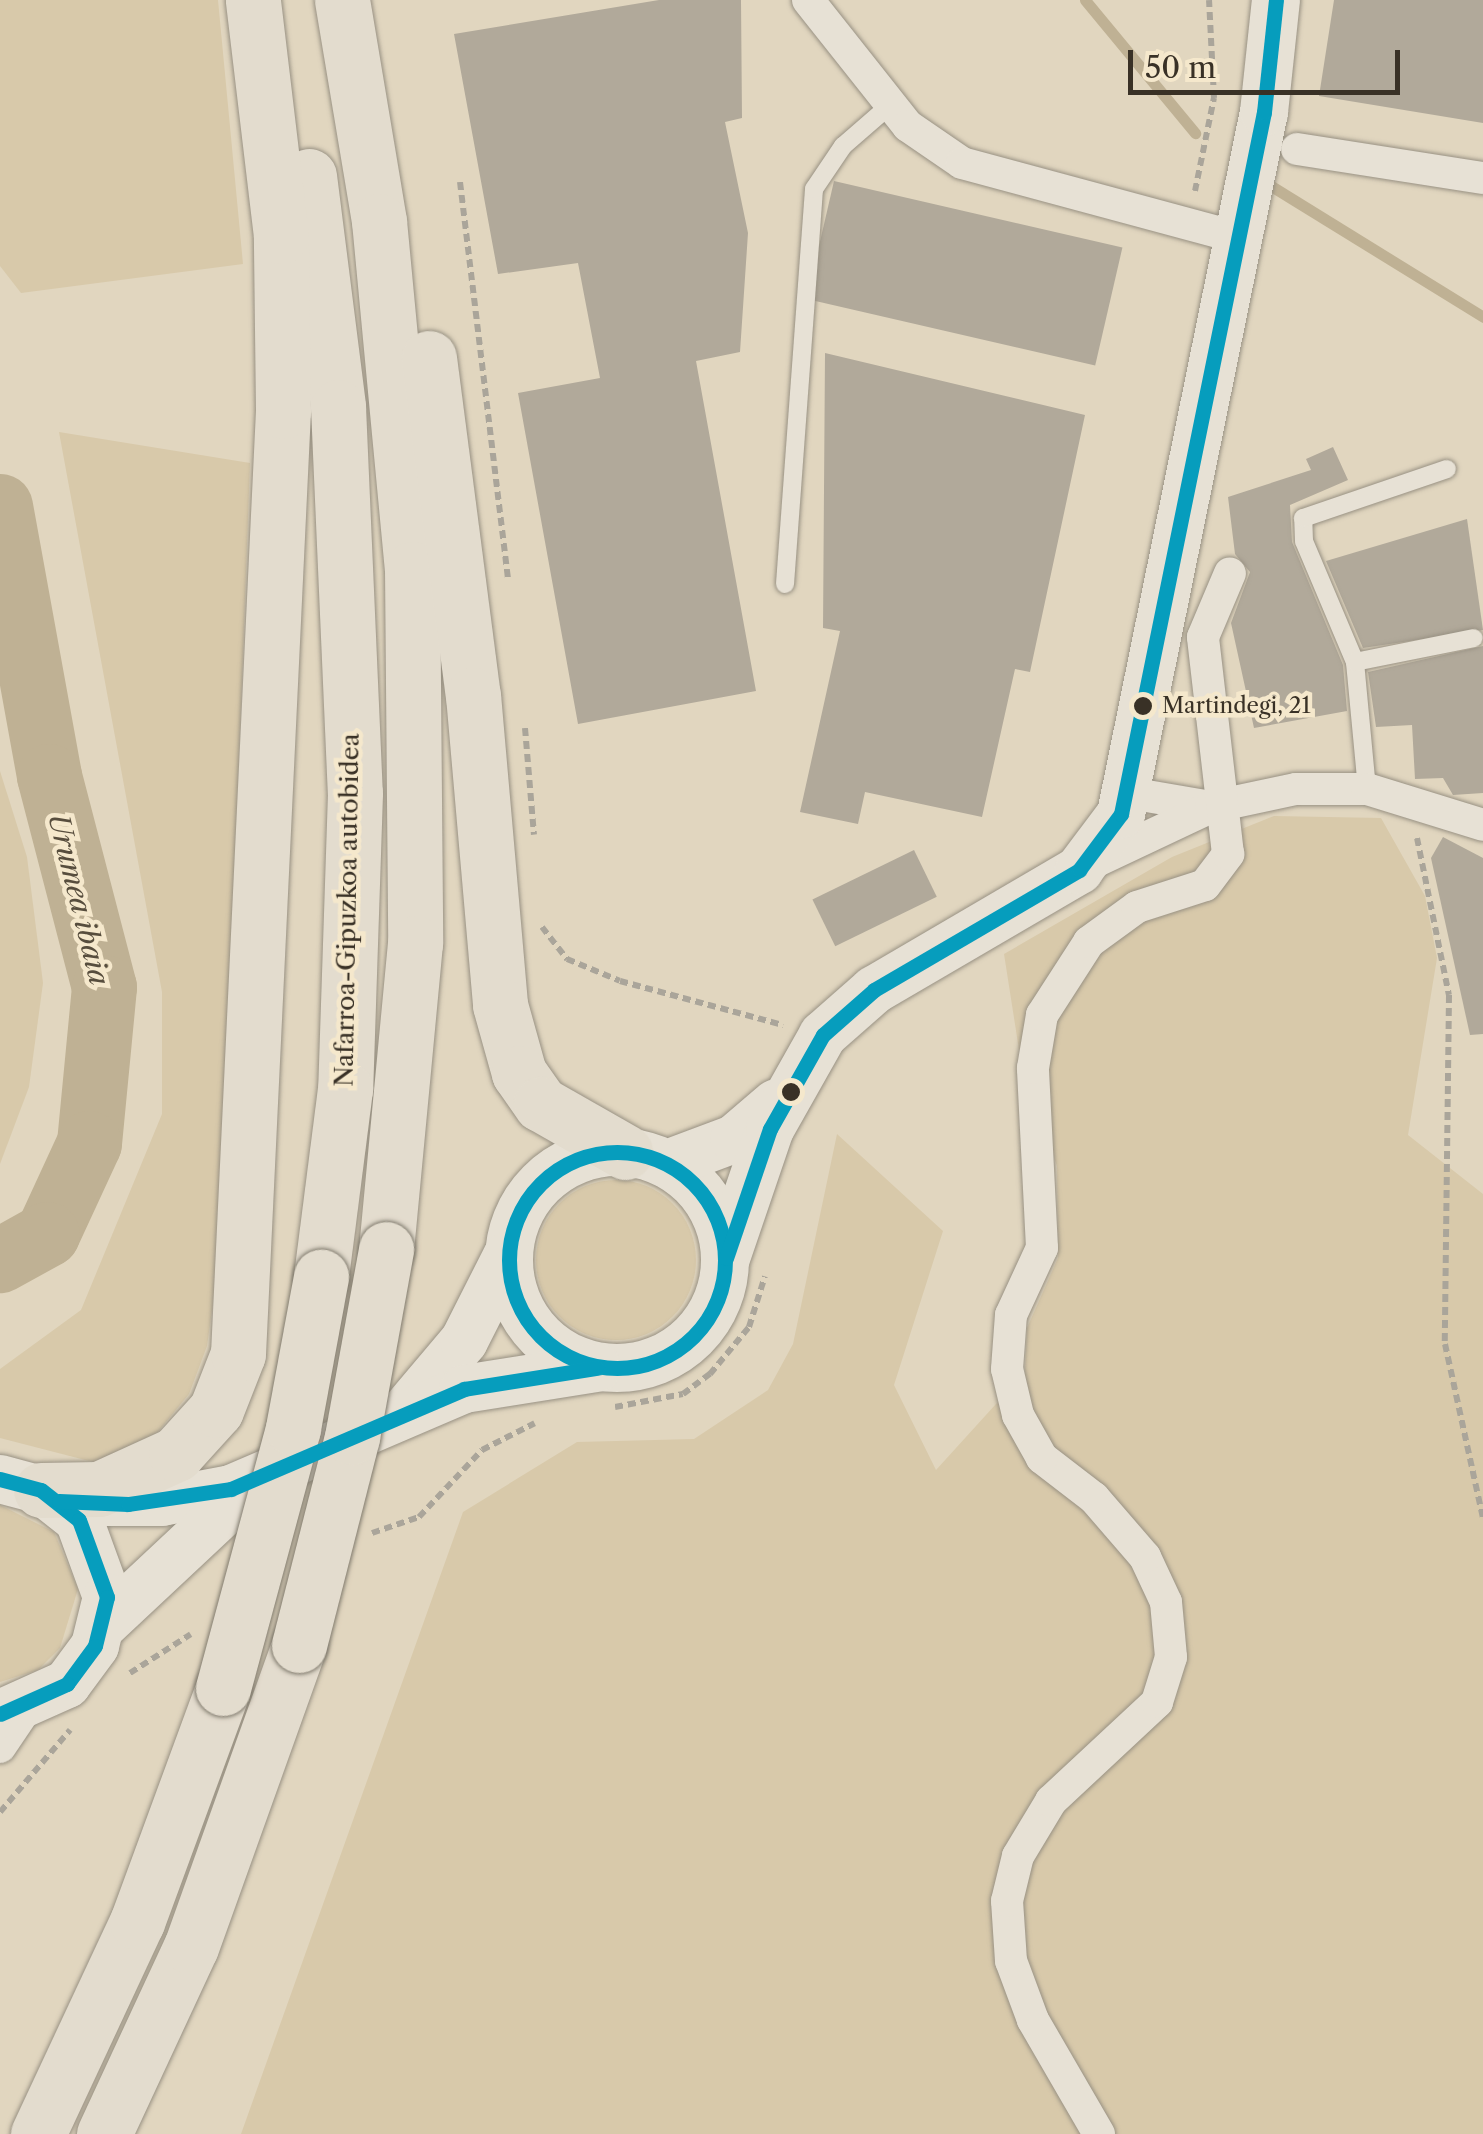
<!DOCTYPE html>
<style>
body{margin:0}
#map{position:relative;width:1483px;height:2134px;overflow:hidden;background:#e1d6bf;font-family:"Libre Caslon Text",serif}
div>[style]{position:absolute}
.green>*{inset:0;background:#d8c9aa}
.round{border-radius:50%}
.stream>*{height:11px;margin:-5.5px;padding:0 5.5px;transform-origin:5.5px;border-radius:5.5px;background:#bfb194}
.river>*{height:65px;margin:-32.5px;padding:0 32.5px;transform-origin:32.5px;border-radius:32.5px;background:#bfb194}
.building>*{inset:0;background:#b1a99a;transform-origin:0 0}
.path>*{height:6px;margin-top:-3px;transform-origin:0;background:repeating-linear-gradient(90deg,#aaa59a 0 8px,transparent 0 13px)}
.roads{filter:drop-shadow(0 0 2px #989183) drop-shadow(0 0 2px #989183)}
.lane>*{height:18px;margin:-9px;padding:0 9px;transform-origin:9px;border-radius:9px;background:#e7e1d5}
.street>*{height:32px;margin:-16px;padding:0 16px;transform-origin:16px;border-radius:16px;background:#e7e1d5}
.secondary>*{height:48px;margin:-24px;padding:0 24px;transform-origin:24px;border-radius:24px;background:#e7e1d5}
.secondary>.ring{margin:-24px;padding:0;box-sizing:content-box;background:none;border:48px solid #e7e1d5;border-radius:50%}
.highway>*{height:55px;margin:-27.5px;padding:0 27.5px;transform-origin:27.5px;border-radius:27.5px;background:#e3dcce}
.bridges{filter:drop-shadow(0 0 2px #817b6e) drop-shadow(0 0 2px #817b6e)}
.highway-bridge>*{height:55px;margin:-27.5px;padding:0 27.5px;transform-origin:27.5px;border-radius:27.5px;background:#e3dcce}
.bus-1>*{height:15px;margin:-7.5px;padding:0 7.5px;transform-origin:7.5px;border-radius:7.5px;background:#069dbd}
.bus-1>.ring{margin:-7.5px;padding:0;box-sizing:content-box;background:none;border:15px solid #069dbd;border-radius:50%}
.dots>*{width:28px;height:28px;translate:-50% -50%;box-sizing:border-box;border:5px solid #f5e8cc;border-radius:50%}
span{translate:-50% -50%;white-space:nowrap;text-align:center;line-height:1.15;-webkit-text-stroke:9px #f5e8cc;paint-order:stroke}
.bus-label{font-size:22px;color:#393126}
.left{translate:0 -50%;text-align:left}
.street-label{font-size:25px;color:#393126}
.water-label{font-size:28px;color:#574d3d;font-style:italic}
.scale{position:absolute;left:1128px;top:50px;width:272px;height:45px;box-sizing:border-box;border:5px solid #393126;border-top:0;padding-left:12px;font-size:30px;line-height:35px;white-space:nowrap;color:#393126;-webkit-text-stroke:8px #f5e8cc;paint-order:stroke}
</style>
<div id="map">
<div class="green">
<i style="clip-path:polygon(0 0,218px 0,243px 264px,21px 293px,0 266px)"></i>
<i style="clip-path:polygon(59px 432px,250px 463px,221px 1246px,207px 1346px,189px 1394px,147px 1445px,93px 1462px,0 1438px,0 1369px,81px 1310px,162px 1114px,162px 992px)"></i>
<i style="clip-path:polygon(0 771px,27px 857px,43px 983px,29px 1087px,0 1164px)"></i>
<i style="clip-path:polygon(1274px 816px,1381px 818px,1425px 896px,1437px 958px,1408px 1135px,1483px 1194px,1483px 2134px,241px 2134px,463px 1512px,577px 1442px,694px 1439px,768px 1390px,793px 1344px,837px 1134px,943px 1231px,894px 1385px,936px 1470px,1025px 1372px,1027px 1328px,1058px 1258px,1057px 1166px,1022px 1069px,1004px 954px,1172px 857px)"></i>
<i class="round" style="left:536px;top:1180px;width:160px;height:160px"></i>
<i style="clip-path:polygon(0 1505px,54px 1532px,78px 1589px,60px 1648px,38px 1670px,0 1682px)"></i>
</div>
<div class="stream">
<i style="left:1085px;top:0;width:173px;rotate:50.4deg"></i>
<i style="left:1268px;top:184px;width:253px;rotate:31.7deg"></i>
</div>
<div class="river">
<i style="left:0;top:506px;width:274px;rotate:79.7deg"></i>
<i style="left:49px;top:776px;width:218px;rotate:75.4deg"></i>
<i style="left:104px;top:987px;width:157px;rotate:95.5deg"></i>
<i style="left:89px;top:1143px;width:100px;rotate:114.8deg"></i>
<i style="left:47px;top:1234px;width:54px;rotate:151deg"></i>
</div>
<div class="building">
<i style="clip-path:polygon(659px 0,741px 0,742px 118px,725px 122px,748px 233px,740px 352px,696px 361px,756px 691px,578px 724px,518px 393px,600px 378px,578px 263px,498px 274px,454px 34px)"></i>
<i style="clip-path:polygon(1334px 0,1483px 0,1483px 123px,1319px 96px)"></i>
<i style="left:834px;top:181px;width:296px;height:121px;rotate:13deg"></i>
<i style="clip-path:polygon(825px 353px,1085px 415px,1030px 672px,1015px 669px,982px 817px,865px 792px,858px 824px,800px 812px,840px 631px,823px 628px)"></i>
<i style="clip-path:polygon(1333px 447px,1348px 480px,1290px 505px,1292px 542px,1343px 665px,1347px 711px,1254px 728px,1231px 623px,1250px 572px,1235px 554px,1228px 497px,1311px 470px,1306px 459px)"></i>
<i style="clip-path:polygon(1467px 519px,1483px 630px,1363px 648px,1326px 561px)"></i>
<i style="clip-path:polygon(1483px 646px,1483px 793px,1453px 795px,1443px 778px,1415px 779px,1412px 725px,1376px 727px,1368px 672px)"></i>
<i style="clip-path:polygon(1443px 837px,1483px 858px,1483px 1034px,1470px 1035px,1431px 858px)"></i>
<i style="left:914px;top:850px;width:52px;height:113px;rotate:64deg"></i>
</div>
<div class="path">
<i style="left:460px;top:182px;width:402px;rotate:83.1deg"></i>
<i style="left:1195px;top:191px;width:95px;rotate:-78.5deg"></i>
<i style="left:1214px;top:98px;width:98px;rotate:-92.9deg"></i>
<i style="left:525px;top:728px;width:107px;rotate:85.2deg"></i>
<i style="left:1417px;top:838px;width:160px;rotate:78.5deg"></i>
<i style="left:1449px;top:995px;width:349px;rotate:90.7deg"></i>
<i style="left:1445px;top:1344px;width:178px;rotate:77.7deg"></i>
<i style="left:542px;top:927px;width:41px;rotate:52deg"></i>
<i style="left:567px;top:959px;width:57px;rotate:22.5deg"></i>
<i style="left:620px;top:981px;width:169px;rotate:15.1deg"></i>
<i style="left:615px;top:1407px;width:69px;rotate:-10.8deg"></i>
<i style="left:683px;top:1394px;width:34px;rotate:-37deg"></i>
<i style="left:710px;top:1374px;width:61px;rotate:-50.3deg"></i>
<i style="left:749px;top:1327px;width:53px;rotate:-72.6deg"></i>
<i style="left:372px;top:1533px;width:50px;rotate:-18.8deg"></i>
<i style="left:419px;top:1517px;width:92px;rotate:-46.8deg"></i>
<i style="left:482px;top:1450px;width:59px;rotate:-27deg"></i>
<i style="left:130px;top:1673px;width:72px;rotate:-32.6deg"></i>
<i style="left:0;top:1812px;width:108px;rotate:-49.5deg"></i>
</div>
<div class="roads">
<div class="lane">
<i style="left:785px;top:584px;width:396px;rotate:-85.8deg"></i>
<i style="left:814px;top:189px;width:52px;rotate:-56deg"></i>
<i style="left:843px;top:146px;width:61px;rotate:-41deg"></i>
<i style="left:1355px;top:662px;width:131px;rotate:-112.9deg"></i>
<i style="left:1304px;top:541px;width:23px;rotate:-92deg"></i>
<i style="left:1303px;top:518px;width:152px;rotate:-18.8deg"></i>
<i style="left:1367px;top:789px;width:128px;rotate:-95.4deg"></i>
<i style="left:1355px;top:662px;width:121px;rotate:-11.4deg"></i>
</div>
<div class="street">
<i style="left:808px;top:0;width:161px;rotate:51.6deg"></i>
<i style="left:908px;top:126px;width:65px;rotate:34.4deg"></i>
<i style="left:962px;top:163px;width:281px;rotate:15.1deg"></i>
<i style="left:1297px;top:149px;width:188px;rotate:8.9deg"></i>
<i style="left:1121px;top:814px;width:28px;rotate:-44deg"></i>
<i style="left:1141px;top:795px;width:71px;rotate:9.7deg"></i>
<i style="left:1084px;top:867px;width:140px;rotate:-25.3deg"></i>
<i style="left:1211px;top:807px;width:87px;rotate:-12deg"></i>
<i style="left:1296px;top:789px;width:71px"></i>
<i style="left:1367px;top:789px;width:121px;rotate:17.2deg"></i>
<i style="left:0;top:1747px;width:48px;rotate:-56deg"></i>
<i style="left:1099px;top:2134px;width:132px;rotate:-120.1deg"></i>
<i style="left:1033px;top:2020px;width:63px;rotate:-110.4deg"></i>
<i style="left:1011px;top:1961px;width:60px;rotate:-93.8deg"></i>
<i style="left:1007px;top:1901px;width:46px;rotate:-76.3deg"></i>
<i style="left:1018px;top:1856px;width:64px;rotate:-59deg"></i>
<i style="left:1051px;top:1801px;width:145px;rotate:-43deg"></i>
<i style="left:1157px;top:1702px;width:47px;rotate:-72.7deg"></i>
<i style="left:1171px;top:1657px;width:55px;rotate:-95.2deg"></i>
<i style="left:1166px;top:1602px;width:50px;rotate:-115deg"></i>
<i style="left:1145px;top:1557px;width:78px;rotate:-130.8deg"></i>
<i style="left:1094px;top:1498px;width:66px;rotate:-142.4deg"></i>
<i style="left:1042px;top:1458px;width:49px;rotate:-119.2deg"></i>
<i style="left:1018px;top:1415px;width:47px;rotate:-103.4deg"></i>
<i style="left:1007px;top:1369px;width:54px;rotate:-85.8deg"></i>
<i style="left:1011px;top:1315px;width:74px;rotate:-65.2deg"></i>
<i style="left:1042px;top:1248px;width:180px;rotate:-92.9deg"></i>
<i style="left:1033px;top:1068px;width:54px;rotate:-80.4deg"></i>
<i style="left:1042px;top:1015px;width:87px;rotate:-57.2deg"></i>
<i style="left:1089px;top:942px;width:59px;rotate:-36.1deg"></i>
<i style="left:1137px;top:907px;width:71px;rotate:-17.9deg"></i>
<i style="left:1205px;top:885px;width:39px;rotate:-53deg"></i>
<i style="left:1228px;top:854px;width:218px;rotate:-96.6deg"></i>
<i style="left:1203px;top:637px;width:69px;rotate:-67.1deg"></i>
</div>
<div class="secondary">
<i class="ring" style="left:509px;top:1152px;width:168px;height:168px"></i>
<i style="left:667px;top:1164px;width:72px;rotate:-20.5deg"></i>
<i style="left:734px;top:1139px;width:55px;rotate:-40.6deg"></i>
<i style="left:726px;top:1258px;width:136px;rotate:-71.2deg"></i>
<i style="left:770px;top:1129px;width:108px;rotate:-60.6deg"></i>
<i style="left:823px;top:1035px;width:68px;rotate:-41.4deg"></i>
<i style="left:874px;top:990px;width:238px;rotate:-30.3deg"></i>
<i style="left:1079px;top:870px;width:70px;rotate:-53.1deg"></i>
<i style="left:1121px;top:814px;width:716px;rotate:-78.49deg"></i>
<i style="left:1264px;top:112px;width:113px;rotate:-83.9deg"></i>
<i style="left:409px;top:1406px;width:85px;rotate:-49.8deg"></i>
<i style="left:464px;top:1341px;width:95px;rotate:-63.2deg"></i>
<i style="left:0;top:1479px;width:42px;rotate:15deg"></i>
<i style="left:41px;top:1490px;width:48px;rotate:38.3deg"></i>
<i style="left:79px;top:1520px;width:82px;rotate:70deg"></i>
<i style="left:107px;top:1597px;width:50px;rotate:103.8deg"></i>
<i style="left:95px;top:1646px;width:47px;rotate:126.4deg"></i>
<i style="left:67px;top:1684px;width:73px;rotate:155.9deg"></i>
<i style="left:70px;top:1502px;width:92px"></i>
<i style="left:162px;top:1502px;width:70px;rotate:-10.7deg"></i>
<i style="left:231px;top:1489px;width:254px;rotate:-23.2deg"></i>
<i style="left:464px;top:1389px;width:135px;rotate:-9deg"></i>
<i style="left:103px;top:1625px;width:195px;rotate:-43.1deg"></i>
</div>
<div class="highway">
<i style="left:342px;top:0;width:224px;rotate:80.5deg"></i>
<i style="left:379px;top:221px;width:350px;rotate:84.6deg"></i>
<i style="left:412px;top:569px;width:374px;rotate:89.5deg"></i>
<i style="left:415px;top:943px;width:307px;rotate:95.4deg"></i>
<i style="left:309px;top:176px;width:233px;rotate:82.8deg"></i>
<i style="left:338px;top:407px;width:386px;rotate:87.5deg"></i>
<i style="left:355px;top:793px;width:296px;rotate:91.9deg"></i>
<i style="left:345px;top:1089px;width:190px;rotate:97.3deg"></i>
<i style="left:429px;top:358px;width:340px;rotate:82.6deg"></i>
<i style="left:473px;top:695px;width:311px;rotate:85deg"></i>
<i style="left:500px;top:1005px;width:71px;rotate:74.4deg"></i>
<i style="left:519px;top:1073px;width:38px;rotate:55deg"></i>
<i style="left:541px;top:1104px;width:97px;rotate:29.7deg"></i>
<i style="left:41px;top:1490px;width:58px;rotate:-1deg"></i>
<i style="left:99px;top:1489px;width:85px;rotate:-24.4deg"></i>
<i style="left:176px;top:1454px;width:59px;rotate:-47.7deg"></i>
<i style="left:216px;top:1410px;width:60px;rotate:-68.6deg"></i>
<i style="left:238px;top:1354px;width:944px;rotate:-87.27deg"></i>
<i style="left:283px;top:411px;width:175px;rotate:-90.7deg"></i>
<i style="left:281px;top:236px;width:238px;rotate:-96.8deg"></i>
<i style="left:38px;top:2134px;width:234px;rotate:-65deg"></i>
<i style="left:137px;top:1922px;width:249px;rotate:-69.8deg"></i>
<i style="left:104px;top:2134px;width:206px;rotate:-65.1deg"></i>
<i style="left:191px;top:1947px;width:321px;rotate:-70.3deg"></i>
</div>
</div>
<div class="bridges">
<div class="highway-bridge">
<i style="left:299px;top:1645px;width:215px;rotate:-75.7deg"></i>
<i style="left:352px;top:1437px;width:191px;rotate:-79.7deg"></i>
<i style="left:223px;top:1688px;width:269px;rotate:-74.9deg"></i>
<i style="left:293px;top:1428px;width:154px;rotate:-79.5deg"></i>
</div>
</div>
<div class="bus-1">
<i class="ring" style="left:509px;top:1152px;width:201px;height:201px"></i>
<i style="left:726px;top:1258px;width:136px;rotate:-71.2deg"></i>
<i style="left:770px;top:1129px;width:108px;rotate:-60.6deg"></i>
<i style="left:823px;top:1035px;width:68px;rotate:-41.4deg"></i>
<i style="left:874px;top:990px;width:238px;rotate:-30.3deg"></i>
<i style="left:1079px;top:870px;width:70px;rotate:-53.1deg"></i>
<i style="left:1121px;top:814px;width:716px;rotate:-78.49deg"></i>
<i style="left:1264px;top:112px;width:113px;rotate:-83.9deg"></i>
<i style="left:0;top:1479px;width:42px;rotate:15deg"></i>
<i style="left:41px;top:1490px;width:48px;rotate:38.3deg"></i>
<i style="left:79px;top:1520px;width:82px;rotate:70deg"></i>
<i style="left:107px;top:1597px;width:50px;rotate:103.8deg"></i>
<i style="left:95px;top:1646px;width:47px;rotate:126.4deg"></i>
<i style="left:67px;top:1684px;width:73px;rotate:155.9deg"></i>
<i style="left:59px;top:1501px;width:69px;rotate:2.5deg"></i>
<i style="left:128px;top:1504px;width:104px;rotate:-8.3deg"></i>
<i style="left:231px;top:1489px;width:254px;rotate:-23.2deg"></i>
<i style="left:464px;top:1389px;width:135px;rotate:-9deg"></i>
</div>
<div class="dots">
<i style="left:1143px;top:706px;background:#393126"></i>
<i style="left:791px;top:1092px;background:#393126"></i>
</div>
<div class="bus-label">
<span class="left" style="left:1162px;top:706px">Martindegi, 21</span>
</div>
<div class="street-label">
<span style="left:348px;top:910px;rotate:-89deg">Nafarroa-Gipuzkoa autobidea</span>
</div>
<div class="water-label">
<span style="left:79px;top:899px;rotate:76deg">Urumea ibaia</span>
</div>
<div class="scale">50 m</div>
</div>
